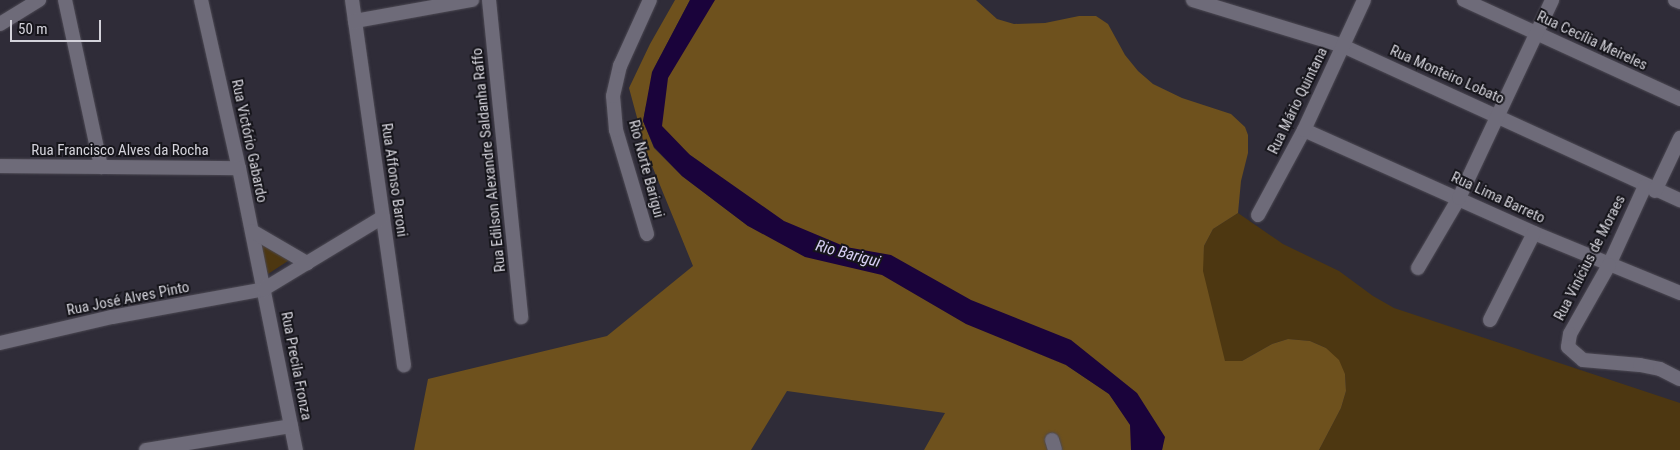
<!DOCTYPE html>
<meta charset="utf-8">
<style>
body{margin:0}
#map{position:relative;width:1680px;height:450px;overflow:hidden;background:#2f2c38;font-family:"Roboto Condensed",sans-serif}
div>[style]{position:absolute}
.green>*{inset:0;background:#4d3711}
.forest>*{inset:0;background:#6e511d}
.water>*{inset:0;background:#1a033b}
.roads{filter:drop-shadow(0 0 1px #4c4953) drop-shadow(0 0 1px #4c4953)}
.street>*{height:14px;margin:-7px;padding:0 7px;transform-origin:7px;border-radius:7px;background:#6e6b79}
span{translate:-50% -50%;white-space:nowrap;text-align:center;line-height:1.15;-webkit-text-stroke:4px #16151b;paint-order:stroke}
.street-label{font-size:15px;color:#d3d2da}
.water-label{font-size:16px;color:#d6cef3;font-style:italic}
.scale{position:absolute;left:10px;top:20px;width:91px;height:22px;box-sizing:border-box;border:2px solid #d3d2da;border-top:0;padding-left:6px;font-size:15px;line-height:18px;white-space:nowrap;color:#d3d2da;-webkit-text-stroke:4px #16151b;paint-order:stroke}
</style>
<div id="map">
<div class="green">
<i style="clip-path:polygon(1238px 213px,1283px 244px,1339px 271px,1373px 296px,1394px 308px,1680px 403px,1680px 450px,1319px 450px,1341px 408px,1346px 391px,1345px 374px,1326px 348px,1310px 341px,1288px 339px,1272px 344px,1242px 361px,1225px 361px,1215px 349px,1206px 316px,1202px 267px,1204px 246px,1213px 229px)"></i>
<i style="clip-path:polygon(259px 239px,294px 257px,268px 274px)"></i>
</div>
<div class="forest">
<i style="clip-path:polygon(evenodd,675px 0,690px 0,652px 72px,696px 0,976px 0,997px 19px,1014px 24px,1045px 23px,1079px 16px,1096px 16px,1108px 24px,1125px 55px,1138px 71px,1153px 84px,1182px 98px,1231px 114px,1245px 127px,1248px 135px,1248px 153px,1241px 181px,1238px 213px,1213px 229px,1204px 246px,1203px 271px,1225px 361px,1242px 361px,1272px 344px,1288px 339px,1310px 341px,1326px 348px,1339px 360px,1345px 374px,1346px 391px,1341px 408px,1319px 450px,1162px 450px,1163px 443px,1108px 382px,966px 324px,1066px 365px,1109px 394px,1131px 425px,1131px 450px,924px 450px,945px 413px,787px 391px,751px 450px,414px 450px,428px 379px,607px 336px,693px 266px,646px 151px,629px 88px,650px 44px,675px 0,646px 106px,646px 124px,703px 164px,778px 231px,748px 226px,682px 176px,654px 148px,643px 121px,646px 106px)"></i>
</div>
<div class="water">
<i style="clip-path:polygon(690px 0,715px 0,668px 78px,662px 126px,690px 155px,784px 221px,846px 247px,891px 255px,971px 300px,1071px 340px,1137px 393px,1165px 437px,1162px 450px,1131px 450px,1130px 425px,1109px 394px,1066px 365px,966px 324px,882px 275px,805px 257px,748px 226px,682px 176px,654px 147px,643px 121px,652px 72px)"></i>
</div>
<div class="roads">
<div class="street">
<i style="left:65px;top:0;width:171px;rotate:77.8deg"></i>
<i style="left:201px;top:0;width:172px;rotate:77.3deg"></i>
<i style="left:239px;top:168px;width:288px;rotate:78.6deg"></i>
<i style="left:352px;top:0;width:369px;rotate:81.9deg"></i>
<i style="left:489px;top:0;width:319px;rotate:84.2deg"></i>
<i style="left:1193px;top:0;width:157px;rotate:17deg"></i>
<i style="left:1343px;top:46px;width:371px;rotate:24.6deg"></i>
<i style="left:1464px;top:0;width:238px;rotate:24.6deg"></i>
<i style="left:1675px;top:0;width:5px;rotate:22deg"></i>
<i style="left:355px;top:21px;width:119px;rotate:-10.2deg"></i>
<i style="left:0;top:24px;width:46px;rotate:-31.6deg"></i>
<i style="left:1304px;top:130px;width:252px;rotate:24.1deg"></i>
<i style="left:1534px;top:233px;width:158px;rotate:22.3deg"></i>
<i style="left:0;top:166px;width:239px;rotate:0.5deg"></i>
<i style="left:1645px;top:186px;width:87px;rotate:114.5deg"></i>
<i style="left:1609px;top:265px;width:79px;rotate:119.5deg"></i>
<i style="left:1570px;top:334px;width:13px;rotate:99deg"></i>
<i style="left:1568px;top:347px;width:20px;rotate:41deg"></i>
<i style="left:1583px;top:360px;width:57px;rotate:5deg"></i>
<i style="left:1640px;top:365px;width:20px;rotate:11deg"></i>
<i style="left:1660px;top:369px;width:22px;rotate:27deg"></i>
<i style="left:1655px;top:191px;width:59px;rotate:-64.7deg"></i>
<i style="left:1258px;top:215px;width:97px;rotate:-61.6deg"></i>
<i style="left:1304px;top:130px;width:143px;rotate:-65.2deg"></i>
<i style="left:252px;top:231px;width:64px;rotate:30.2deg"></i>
<i style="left:647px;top:234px;width:109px;rotate:-106.6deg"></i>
<i style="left:616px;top:130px;width:34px;rotate:-95deg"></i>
<i style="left:613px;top:96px;width:31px;rotate:-77deg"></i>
<i style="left:620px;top:66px;width:72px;rotate:-65.6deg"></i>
<i style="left:1418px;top:268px;width:81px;rotate:-59.6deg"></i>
<i style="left:1459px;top:198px;width:219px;rotate:-64.8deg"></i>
<i style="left:1490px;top:320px;width:97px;rotate:-63.2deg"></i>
<i style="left:0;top:343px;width:115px;rotate:-13.1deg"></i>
<i style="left:112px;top:317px;width:155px;rotate:-10.4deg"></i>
<i style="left:264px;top:289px;width:139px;rotate:-31.2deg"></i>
<i style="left:1052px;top:440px;width:10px;rotate:73deg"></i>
<i style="left:146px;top:450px;width:147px;rotate:-9.4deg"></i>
</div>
</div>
<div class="street-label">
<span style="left:1592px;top:41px;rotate:25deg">Rua Cecília Meireles</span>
<span style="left:1447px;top:75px;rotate:24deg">Rua Monteiro Lobato</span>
<span style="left:1298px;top:101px;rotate:-64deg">Rua Mário Quintana</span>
<span style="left:249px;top:141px;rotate:78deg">Rua Victório Gabardo</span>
<span style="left:120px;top:151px">Rua Francisco Alves da Rocha</span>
<span style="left:489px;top:160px;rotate:-96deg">Rua Edilson Alexandre Saldanha Raffo</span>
<span style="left:646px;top:169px;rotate:75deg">Rio Norte Barigui</span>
<span style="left:394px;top:180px;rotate:82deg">Rua Affonso Baroni</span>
<span style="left:1498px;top:198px;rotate:25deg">Rua Lima Barreto</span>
<span style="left:1590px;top:258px;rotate:-63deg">Rua Vinícius de Moraes</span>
<span style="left:128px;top:299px;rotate:-11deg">Rua José Alves Pinto</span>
<span style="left:296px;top:366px;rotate:79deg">Rua Precila Fronza</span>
</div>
<div class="water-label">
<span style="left:848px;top:254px;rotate:15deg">Rio Barigui</span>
</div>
<div class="scale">50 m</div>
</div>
